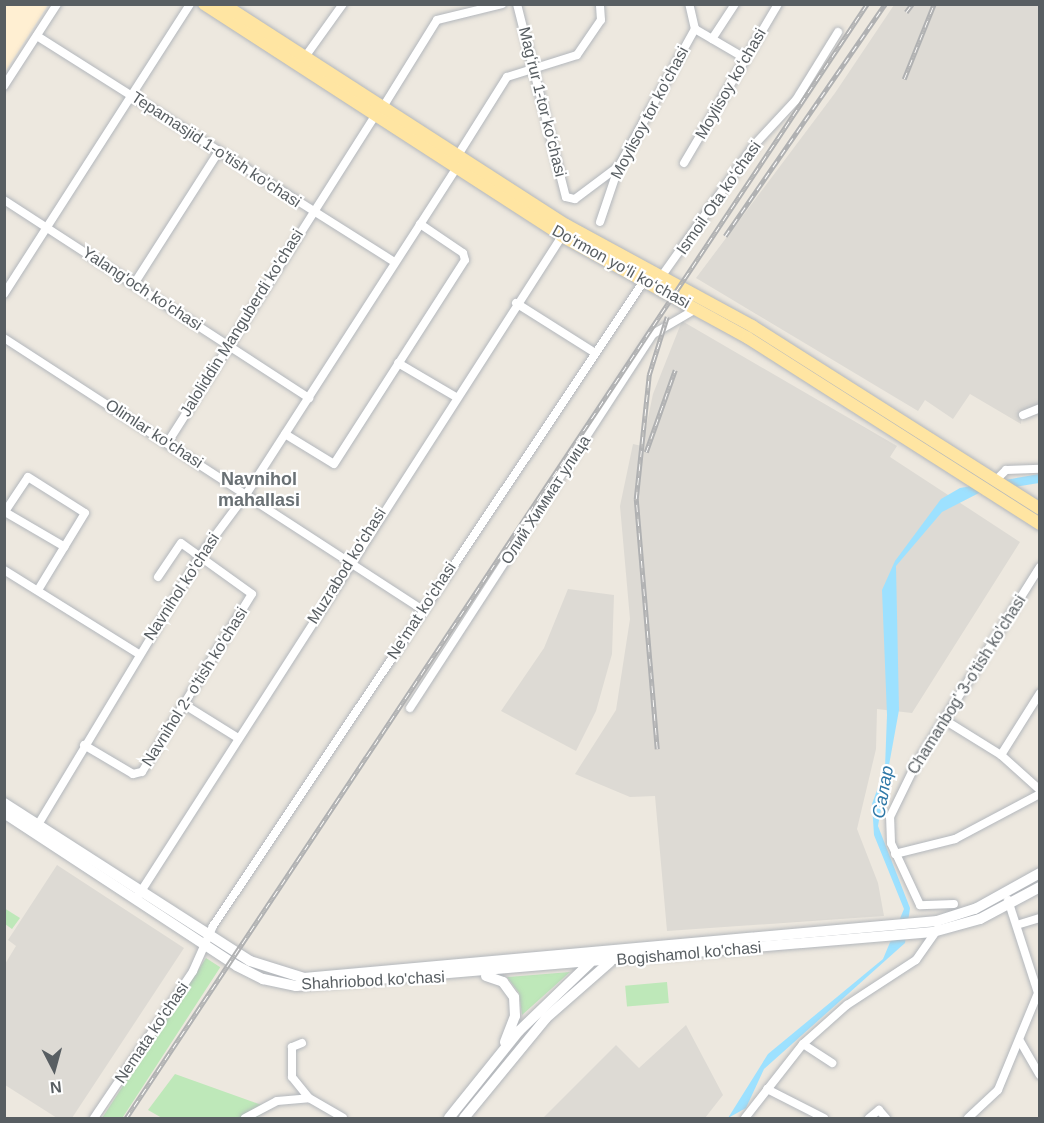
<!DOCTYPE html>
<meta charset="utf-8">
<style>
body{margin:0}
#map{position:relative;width:1044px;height:1123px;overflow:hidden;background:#ede8df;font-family:Helvetica,sans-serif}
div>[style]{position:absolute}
.commercial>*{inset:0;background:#ffefd2}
.industrial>*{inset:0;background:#dddad4}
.green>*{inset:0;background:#bee8b9;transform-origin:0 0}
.water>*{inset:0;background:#9de1ff}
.roads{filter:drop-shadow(0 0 2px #b3b7bc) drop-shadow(0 0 2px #b3b7bc)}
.street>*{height:8px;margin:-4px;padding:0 4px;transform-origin:4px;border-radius:4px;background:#fff}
.secondary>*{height:10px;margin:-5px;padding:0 5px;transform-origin:5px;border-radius:5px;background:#fff}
.primary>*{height:12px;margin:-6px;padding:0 6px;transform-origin:6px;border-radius:6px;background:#ffe5a2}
.rail>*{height:4.5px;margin-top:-2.25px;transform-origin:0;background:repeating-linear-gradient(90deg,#fff 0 7px,#b0b1b2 0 14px);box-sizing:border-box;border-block:2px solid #b0b1b2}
span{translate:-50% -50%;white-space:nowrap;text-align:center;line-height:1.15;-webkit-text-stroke:4.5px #fff;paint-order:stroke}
.street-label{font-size:16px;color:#585e62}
.neighbourhood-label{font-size:18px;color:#697074;font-weight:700}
.water-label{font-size:18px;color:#2f78a7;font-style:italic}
.frame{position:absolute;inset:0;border:6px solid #585e62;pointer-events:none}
.north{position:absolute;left:24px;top:1039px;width:60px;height:60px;-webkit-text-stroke:4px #fff;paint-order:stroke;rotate:174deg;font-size:16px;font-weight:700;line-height:24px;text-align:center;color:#585e62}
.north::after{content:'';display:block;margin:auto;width:21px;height:27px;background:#585e62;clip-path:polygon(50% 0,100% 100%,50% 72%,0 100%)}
</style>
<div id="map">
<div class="commercial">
<i style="clip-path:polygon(5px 4px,48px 5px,5px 72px,4px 5px)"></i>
</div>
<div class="industrial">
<i style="clip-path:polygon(894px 5px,1039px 5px,1040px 403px,1022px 413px,1021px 424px,970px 394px,953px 419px,925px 400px,918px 411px,696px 278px,835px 93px)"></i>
<i style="clip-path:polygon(682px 321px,897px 446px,890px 457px,1020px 542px,912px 713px,877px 709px,876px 749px,857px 829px,878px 883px,884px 916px,667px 931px,655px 796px,630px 797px,575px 774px,616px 710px,630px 619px,620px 506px,633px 444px,642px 446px,653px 394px)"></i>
<i style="clip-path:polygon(568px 589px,614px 595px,612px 654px,596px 711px,576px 751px,501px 711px,544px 648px)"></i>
<i style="clip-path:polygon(57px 865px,184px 948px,72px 1118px,57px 1118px,5px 1085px,5px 964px,16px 946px,8px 940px)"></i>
<i style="clip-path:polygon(686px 1025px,723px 1095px,705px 1118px,543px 1118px,616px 1045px,639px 1068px)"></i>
</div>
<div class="green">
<i style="clip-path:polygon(4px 908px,20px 918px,12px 929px,5px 924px)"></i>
<i style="left:206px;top:958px;width:17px;height:192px;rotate:33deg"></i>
<i style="clip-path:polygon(570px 972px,522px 1015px,519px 993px,507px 977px)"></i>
<i style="left:667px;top:982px;width:21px;height:42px;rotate:85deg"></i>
<i style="clip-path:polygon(175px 1074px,270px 1108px,256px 1118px,162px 1118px,148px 1110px)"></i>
</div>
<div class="water">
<i style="clip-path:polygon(1039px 474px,1039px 483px,979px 493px,942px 512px,896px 566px,899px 710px,878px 826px,910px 908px,905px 943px,764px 1069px,746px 1108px,728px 1118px,768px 1054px,883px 959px,904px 909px,874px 835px,872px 804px,885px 768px,887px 715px,882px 590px,895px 561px,941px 499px,960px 488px)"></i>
</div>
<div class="roads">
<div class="street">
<i style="left:517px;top:4px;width:199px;rotate:75.8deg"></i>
<i style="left:566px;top:197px;width:9px;rotate:13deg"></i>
<i style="left:575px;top:199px;width:55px;rotate:-36.9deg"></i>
<i style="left:695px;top:29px;width:56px;rotate:30.3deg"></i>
<i style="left:37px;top:36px;width:423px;rotate:32.3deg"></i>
<i style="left:712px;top:39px;width:42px;rotate:-56.7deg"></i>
<i style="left:305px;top:57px;width:65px;rotate:-54.4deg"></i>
<i style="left:4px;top:86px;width:98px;rotate:-57.1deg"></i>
<i style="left:383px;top:107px;width:102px;rotate:-58.2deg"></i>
<i style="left:437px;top:20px;width:67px;rotate:-13.8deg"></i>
<i style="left:458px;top:155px;width:92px;rotate:-57.9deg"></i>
<i style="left:507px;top:77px;width:73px;rotate:-17.4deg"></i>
<i style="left:577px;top:55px;width:42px;rotate:-55.6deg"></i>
<i style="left:601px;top:20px;width:16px;rotate:-94deg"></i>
<i style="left:684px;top:163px;width:185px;rotate:-59.4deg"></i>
<i style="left:4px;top:200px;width:364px;rotate:33deg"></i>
<i style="left:600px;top:222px;width:59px;rotate:-71.3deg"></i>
<i style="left:619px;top:166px;width:157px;rotate:-61deg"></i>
<i style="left:695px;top:29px;width:26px;rotate:-103deg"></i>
<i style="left:661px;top:277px;width:164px;rotate:-54.7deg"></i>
<i style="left:756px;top:143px;width:59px;rotate:-47.1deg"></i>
<i style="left:796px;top:100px;width:80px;rotate:-58.3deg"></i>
<i style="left:134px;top:284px;width:158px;rotate:-57.4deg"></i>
<i style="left:4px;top:294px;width:345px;rotate:-57.3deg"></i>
<i style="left:516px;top:303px;width:93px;rotate:32.3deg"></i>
<i style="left:4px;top:338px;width:498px;rotate:33deg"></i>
<i style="left:398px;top:363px;width:67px;rotate:30.4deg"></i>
<i style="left:1023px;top:415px;width:18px;rotate:-22deg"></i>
<i style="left:285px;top:434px;width:57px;rotate:31.5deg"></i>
<i style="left:334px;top:464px;width:242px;rotate:-57.3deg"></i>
<i style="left:465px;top:260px;width:7px;rotate:-106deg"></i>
<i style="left:463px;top:253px;width:52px;rotate:-146deg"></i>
<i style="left:168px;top:442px;width:388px;rotate:-57.6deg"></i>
<i style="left:996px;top:480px;width:14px;rotate:-45deg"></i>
<i style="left:1006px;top:470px;width:34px;rotate:-2deg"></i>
<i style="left:5px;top:512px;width:69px;rotate:30.3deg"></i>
<i style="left:4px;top:513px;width:43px;rotate:-56.3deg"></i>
<i style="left:28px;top:477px;width:67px;rotate:32.3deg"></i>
<i style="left:85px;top:513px;width:90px;rotate:121.4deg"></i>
<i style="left:4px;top:570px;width:159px;rotate:31.9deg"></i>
<i style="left:185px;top:705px;width:62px;rotate:31.9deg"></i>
<i style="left:410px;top:708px;width:446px;rotate:-57deg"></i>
<i style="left:653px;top:334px;width:50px;rotate:-30.2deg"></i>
<i style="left:943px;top:719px;width:68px;rotate:31.8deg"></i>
<i style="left:1001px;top:755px;width:52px;rotate:41.9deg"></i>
<i style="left:84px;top:745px;width:57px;rotate:30.6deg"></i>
<i style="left:133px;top:774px;width:9px;rotate:-13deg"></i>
<i style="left:142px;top:772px;width:209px;rotate:-58.3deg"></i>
<i style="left:252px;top:594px;width:87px;rotate:-144.3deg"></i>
<i style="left:181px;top:543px;width:41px;rotate:124.1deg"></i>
<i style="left:1001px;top:755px;width:73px;rotate:-57.8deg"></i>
<i style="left:36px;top:828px;width:318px;rotate:-58.9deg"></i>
<i style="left:200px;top:556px;width:79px;rotate:-53.3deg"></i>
<i style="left:247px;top:493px;width:388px;rotate:-57.2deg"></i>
<i style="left:895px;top:854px;width:62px;rotate:-14deg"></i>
<i style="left:955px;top:839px;width:96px;rotate:-27.9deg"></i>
<i style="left:138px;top:896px;width:784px;rotate:-57.28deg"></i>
<i style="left:954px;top:904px;width:34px;rotate:178deg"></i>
<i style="left:920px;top:905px;width:68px;rotate:-115.1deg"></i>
<i style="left:891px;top:843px;width:26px;rotate:-92deg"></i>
<i style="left:890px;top:817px;width:57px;rotate:-63.9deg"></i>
<i style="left:915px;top:766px;width:235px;rotate:-57.9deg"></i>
<i style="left:1020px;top:924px;width:21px;rotate:-17deg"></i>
<i style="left:1020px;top:1041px;width:39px;rotate:60deg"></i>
<i style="left:302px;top:1043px;width:11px;rotate:158deg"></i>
<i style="left:292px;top:1047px;width:30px;rotate:90deg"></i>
<i style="left:292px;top:1077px;width:27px;rotate:51deg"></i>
<i style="left:309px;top:1098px;width:39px;rotate:30deg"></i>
<i style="left:803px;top:1044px;width:35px;rotate:33deg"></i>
<i style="left:767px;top:1089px;width:64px;rotate:27deg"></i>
<i style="left:94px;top:1118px;width:177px;rotate:-56deg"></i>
<i style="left:193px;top:971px;width:49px;rotate:-66deg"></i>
<i style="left:213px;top:926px;width:776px;rotate:-56.25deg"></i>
<i style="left:245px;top:1118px;width:36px;rotate:-28deg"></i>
<i style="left:277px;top:1101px;width:32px;rotate:-5deg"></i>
<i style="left:745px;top:1118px;width:94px;rotate:-51.9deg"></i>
<i style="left:803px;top:1044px;width:59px;rotate:-41.6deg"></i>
<i style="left:847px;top:1005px;width:82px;rotate:-33.1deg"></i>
<i style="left:916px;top:960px;width:38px;rotate:-55deg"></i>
<i style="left:869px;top:1118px;width:13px;rotate:-39deg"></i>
<i style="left:879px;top:1110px;width:11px;rotate:49deg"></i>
<i style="left:968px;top:1118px;width:41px;rotate:-43deg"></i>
<i style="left:998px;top:1090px;width:105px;rotate:-67.6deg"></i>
<i style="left:1038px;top:993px;width:98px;rotate:-107.9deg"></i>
</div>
<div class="secondary">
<i style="left:4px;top:803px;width:292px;rotate:32.7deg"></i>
<i style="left:250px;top:961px;width:57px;rotate:17.5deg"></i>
<i style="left:304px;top:978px;width:636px;rotate:-5.15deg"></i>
<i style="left:937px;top:921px;width:40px;rotate:-18deg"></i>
<i style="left:975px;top:909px;width:74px;rotate:-29deg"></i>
<i style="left:4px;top:813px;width:279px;rotate:33.3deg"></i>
<i style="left:237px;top:966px;width:29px;rotate:27deg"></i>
<i style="left:263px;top:979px;width:34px;rotate:12deg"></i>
<i style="left:296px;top:986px;width:639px;rotate:-4.85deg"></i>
<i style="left:933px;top:932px;width:49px;rotate:-15.5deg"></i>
<i style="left:980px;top:919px;width:68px;rotate:-28.1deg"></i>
<i style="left:486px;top:976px;width:18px;rotate:19deg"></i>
<i style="left:503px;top:982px;width:19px;rotate:54deg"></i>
<i style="left:514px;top:997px;width:19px;rotate:87deg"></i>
<i style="left:515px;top:1016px;width:28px;rotate:111deg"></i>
<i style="left:449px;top:1118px;width:112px;rotate:-51.2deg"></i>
<i style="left:519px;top:1031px;width:98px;rotate:-43.8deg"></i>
<i style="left:464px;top:1118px;width:129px;rotate:-50.6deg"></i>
<i style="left:546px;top:1018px;width:85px;rotate:-41.2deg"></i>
</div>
<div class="primary">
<i style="left:204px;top:4px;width:427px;rotate:32.9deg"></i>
<i style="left:562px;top:236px;width:212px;rotate:28.7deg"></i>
<i style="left:748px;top:338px;width:346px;rotate:32.5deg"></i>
<i style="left:223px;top:4px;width:408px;rotate:32.8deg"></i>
<i style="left:566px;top:225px;width:212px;rotate:28.5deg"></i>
<i style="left:752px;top:326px;width:341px;rotate:32.4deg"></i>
</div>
</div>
<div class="rail">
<i style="left:906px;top:12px;width:10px;rotate:-53deg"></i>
<i style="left:904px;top:79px;width:81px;rotate:-68.2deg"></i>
<i style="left:725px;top:236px;width:282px;rotate:-55.4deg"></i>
<i style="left:646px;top:452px;width:87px;rotate:-70.5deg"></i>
<i style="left:657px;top:749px;width:251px;rotate:-94.8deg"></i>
<i style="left:636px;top:499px;width:125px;rotate:-84deg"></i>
<i style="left:649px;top:375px;width:61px;rotate:-72.8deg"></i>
<i style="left:126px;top:1118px;width:1338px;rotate:-56.37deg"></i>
</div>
<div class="street-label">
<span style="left:731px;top:84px;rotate:-60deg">Moylisoy koʻchasi</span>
<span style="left:542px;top:102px;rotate:76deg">Magʻrur 1-tor koʻchasi</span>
<span style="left:650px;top:113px;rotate:-62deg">Moylisoy tor ko'chasi</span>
<span style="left:216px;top:150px;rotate:33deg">Tepamasjid 1-o'tish ko'chasi</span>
<span style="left:719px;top:198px;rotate:-55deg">Ismoil Ota koʻchasi</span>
<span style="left:621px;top:267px;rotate:29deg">Do‘rmon yo‘li ko‘chasi</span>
<span style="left:142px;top:289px;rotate:33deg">Yalang'och ko'chasi</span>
<span style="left:242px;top:323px;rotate:-58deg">Jaloliddin Manguberdi ko'chasi</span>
<span style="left:154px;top:434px;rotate:33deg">Olimlar ko'chasi</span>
<span style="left:546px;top:500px;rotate:-57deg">Олий Химмат улица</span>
<span style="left:347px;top:566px;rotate:-58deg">Muzrabod ko'chasi</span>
<span style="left:182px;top:587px;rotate:-57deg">Navnihol ko'chasi</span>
<span style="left:422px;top:611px;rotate:-57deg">Ne'mat ko'chasi</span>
<span style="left:967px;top:685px;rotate:-58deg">Chamanbog' 3-o'tish ko'chasi</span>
<span style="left:195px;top:687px;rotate:-58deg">Navnihol 2- o'tish ko'chasi</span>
<span style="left:689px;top:954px;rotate:-5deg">Bogishamol ko'chasi</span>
<span style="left:373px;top:981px;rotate:-3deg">Shahriobod ko'chasi</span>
<span style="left:152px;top:1033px;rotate:-56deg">Nemata ko'chasi</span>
</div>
<div class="neighbourhood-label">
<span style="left:259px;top:490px">Navnihol<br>mahallasi</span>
</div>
<div class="water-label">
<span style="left:883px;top:792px;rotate:-80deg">Салар</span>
</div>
<div class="frame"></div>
<div class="north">N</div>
</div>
